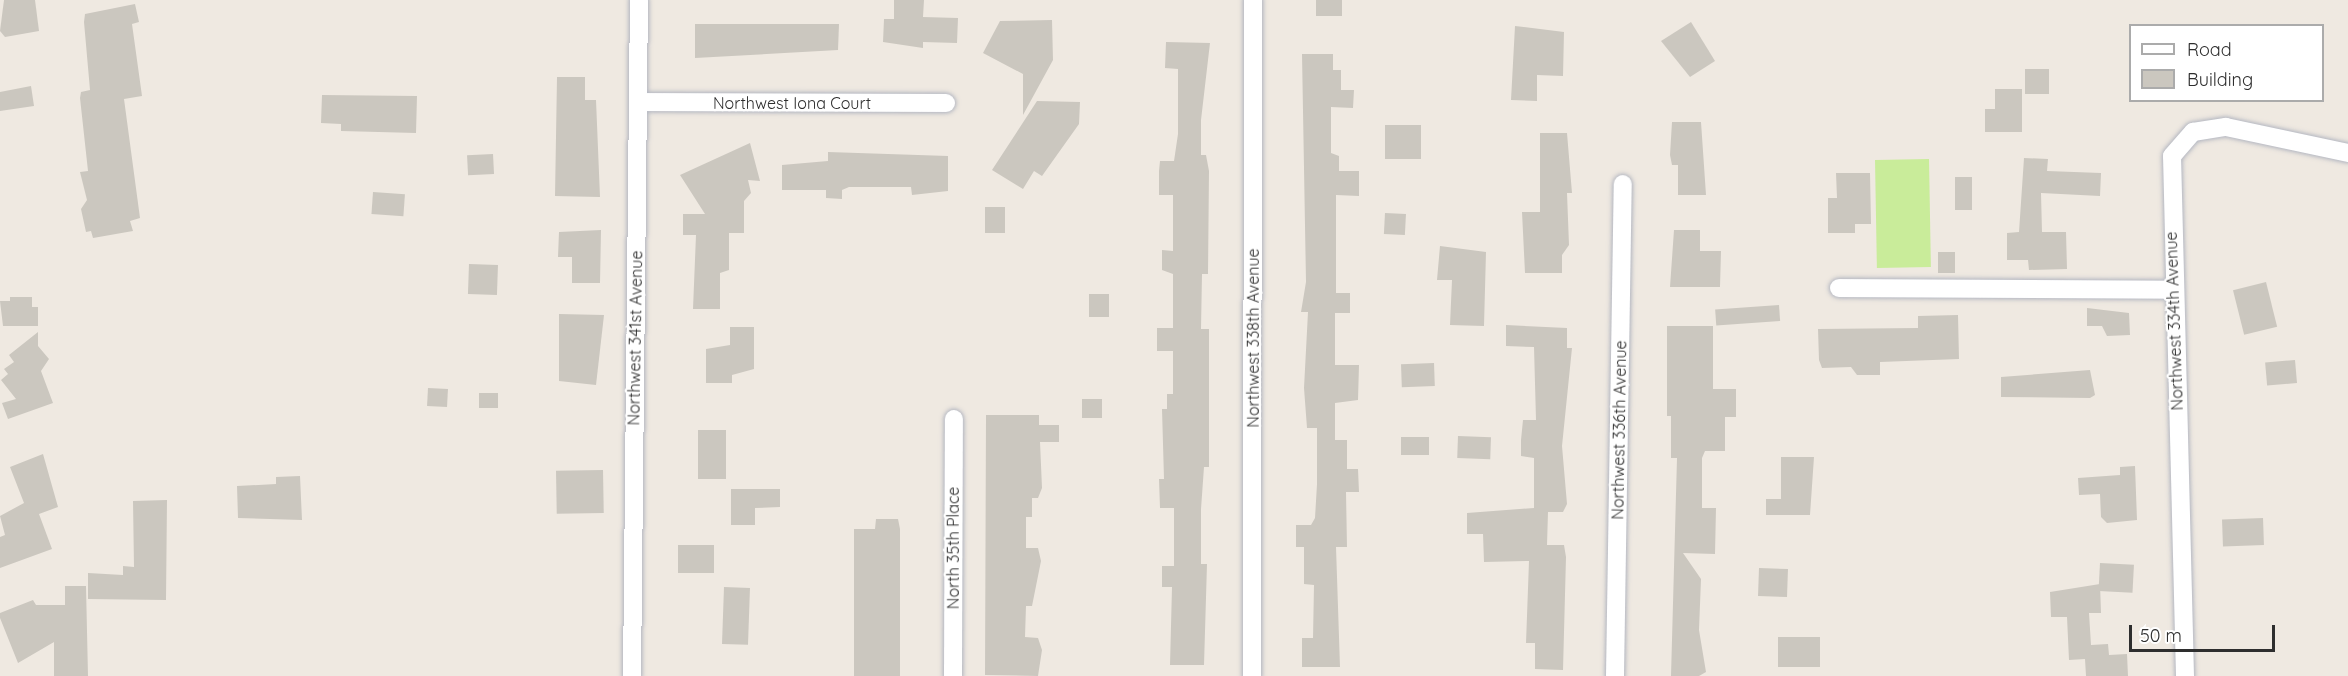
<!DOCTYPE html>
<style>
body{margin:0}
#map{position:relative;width:2348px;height:676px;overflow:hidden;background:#efe9e1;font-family:Quicksand,sans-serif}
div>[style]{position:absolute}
.pitch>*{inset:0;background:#c9ec9a;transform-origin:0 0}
.building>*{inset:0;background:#cbc7bf;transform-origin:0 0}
.roads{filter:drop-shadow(0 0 2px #b4b7c1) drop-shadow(0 0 2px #b4b7c1)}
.street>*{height:18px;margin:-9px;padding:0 9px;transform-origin:9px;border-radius:9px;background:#fff}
span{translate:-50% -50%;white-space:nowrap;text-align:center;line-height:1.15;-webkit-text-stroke:4.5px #fff;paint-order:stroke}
.street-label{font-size:16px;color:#2e2e2e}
.legend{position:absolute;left:2129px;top:24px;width:195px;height:78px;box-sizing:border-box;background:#fff;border:2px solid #ababab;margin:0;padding:8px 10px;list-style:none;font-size:18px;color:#2e2e2e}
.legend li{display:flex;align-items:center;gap:12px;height:30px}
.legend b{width:30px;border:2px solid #ababab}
.scale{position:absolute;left:2129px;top:625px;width:146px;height:27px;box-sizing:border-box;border:3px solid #2e2e2e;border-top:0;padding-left:8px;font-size:18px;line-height:21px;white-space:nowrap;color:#2e2e2e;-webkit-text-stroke:4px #fff;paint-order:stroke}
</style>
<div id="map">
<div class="pitch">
<i style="left:1929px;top:159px;width:108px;height:54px;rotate:89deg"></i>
</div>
<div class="building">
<i style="clip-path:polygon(4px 0,35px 0,39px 31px,5px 37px,0 31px)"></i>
<i style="clip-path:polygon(894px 0,924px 0,923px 17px,958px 18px,957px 43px,923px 42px,923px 48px,883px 42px,884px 19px,894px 19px)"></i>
<i style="left:1316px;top:0;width:26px;height:16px"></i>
<i style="clip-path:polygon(135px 4px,139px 22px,132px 24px,142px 96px,124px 99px,140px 218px,130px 221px,133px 231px,93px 238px,91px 231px,86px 232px,81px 209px,87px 200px,80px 172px,88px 171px,80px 98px,81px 92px,90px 90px,84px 22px,85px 14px)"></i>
<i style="clip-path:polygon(1052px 20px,1053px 60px,1023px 115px,1023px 74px,983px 53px,1000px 21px)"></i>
<i style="clip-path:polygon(1691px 22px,1715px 61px,1690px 77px,1661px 41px)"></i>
<i style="clip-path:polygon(695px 24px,839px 24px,838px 50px,695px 58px)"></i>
<i style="clip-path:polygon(1515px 26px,1564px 32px,1563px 76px,1537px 75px,1537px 101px,1511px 100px)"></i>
<i style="clip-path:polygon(1166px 42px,1210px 43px,1201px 120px,1201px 155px,1206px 155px,1209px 171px,1208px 274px,1202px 274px,1201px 329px,1209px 329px,1209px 467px,1204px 467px,1201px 509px,1201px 564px,1207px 564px,1204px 665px,1170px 665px,1172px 587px,1162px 587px,1162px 566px,1174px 566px,1174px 508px,1160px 508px,1159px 479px,1164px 479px,1162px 409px,1167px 409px,1167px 394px,1173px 394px,1173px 351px,1157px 351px,1157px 328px,1173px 328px,1173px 274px,1162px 270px,1162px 250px,1173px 251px,1173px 195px,1159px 195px,1159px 171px,1160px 161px,1174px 161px,1178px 134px,1178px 69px,1165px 68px)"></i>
<i style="clip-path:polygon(1302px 54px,1333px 54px,1333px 70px,1341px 70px,1341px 90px,1354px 90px,1353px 108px,1331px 107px,1331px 153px,1339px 156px,1339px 171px,1359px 171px,1359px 196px,1336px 195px,1336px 293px,1350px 293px,1350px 313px,1335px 313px,1335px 365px,1359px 365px,1358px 400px,1335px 403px,1335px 440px,1347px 440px,1347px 469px,1358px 469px,1359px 492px,1346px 492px,1347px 547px,1336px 547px,1340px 667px,1302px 667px,1302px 638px,1313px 638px,1314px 585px,1304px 584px,1304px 547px,1296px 547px,1296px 525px,1311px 525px,1315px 518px,1317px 484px,1317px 428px,1307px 428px,1304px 388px,1308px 312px,1301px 312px,1306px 282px)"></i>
<i style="left:2025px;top:69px;width:24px;height:25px"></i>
<i style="clip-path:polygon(557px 77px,585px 77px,585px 100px,596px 100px,600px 197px,555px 196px)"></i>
<i style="clip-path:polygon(31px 86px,34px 106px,0 111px,0 92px)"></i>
<i style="clip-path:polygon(1995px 89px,2022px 89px,2022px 132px,1985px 132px,1985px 109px,1995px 109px)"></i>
<i style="clip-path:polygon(322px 95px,417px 96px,416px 133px,341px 131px,341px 124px,321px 123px)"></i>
<i style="clip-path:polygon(1037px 101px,1080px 102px,1079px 124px,1042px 176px,1034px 171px,1023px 189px,992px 170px)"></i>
<i style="clip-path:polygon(1672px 122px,1701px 122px,1706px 195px,1678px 195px,1678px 165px,1672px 165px,1670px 155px)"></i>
<i style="left:1385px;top:125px;width:36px;height:34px"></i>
<i style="clip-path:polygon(1540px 133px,1567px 133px,1572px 193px,1567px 193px,1569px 245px,1562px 255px,1562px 273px,1525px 273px,1522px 212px,1540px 212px)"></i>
<i style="clip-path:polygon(750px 143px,760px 181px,748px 180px,751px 193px,744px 201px,744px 233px,729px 233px,729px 270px,720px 273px,720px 309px,693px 309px,696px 235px,683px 235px,683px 214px,705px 214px,680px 175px)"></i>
<i style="clip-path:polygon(828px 152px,948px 156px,948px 191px,912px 195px,911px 187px,849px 187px,842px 190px,842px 199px,826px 198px,826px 190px,782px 190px,782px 165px,828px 161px)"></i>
<i style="left:493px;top:154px;width:20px;height:26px;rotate:87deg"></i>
<i style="clip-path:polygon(2024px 158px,2048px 159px,2047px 171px,2101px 173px,2100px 196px,2041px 193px,2042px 232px,2066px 232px,2067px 269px,2029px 270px,2028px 260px,2007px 260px,2007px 233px,2019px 232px)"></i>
<i style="clip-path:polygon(1836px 173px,1870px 173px,1871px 224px,1855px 224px,1855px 233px,1828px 233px,1828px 198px,1837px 198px)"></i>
<i style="left:1955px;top:177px;width:17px;height:33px"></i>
<i style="left:373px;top:192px;width:32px;height:22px;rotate:4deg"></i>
<i style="left:985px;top:207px;width:20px;height:26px"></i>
<i style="left:1385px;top:213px;width:21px;height:21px;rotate:3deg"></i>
<i style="clip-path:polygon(601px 230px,600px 283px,572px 283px,572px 257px,558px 257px,559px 232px)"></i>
<i style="clip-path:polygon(1674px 230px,1700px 230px,1700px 251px,1721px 251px,1720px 287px,1670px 287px)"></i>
<i style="clip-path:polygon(1440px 246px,1486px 252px,1484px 326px,1450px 325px,1452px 280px,1437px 280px)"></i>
<i style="left:1938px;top:252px;width:17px;height:21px"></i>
<i style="left:469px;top:264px;width:29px;height:30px;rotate:2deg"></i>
<i style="left:2266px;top:282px;width:46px;height:34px;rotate:76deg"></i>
<i style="left:1089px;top:294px;width:20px;height:23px"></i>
<i style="clip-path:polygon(10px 297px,32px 297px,32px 307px,38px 307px,38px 326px,3px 326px,0 301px,10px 301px)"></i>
<i style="left:1779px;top:305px;width:16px;height:64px;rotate:86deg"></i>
<i style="clip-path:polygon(2087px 308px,2129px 313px,2130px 335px,2107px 336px,2102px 326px,2087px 326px)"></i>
<i style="clip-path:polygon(559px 314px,604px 315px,596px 385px,559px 381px)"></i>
<i style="clip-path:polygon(1958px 315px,1959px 359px,1880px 362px,1880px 375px,1857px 375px,1851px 367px,1822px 368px,1819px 360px,1818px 329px,1918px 328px,1918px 316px)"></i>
<i style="clip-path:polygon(1506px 325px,1567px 328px,1567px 348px,1572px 348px,1562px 446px,1567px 504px,1563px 512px,1548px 512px,1547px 545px,1564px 545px,1566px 557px,1563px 670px,1535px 669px,1535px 643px,1526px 643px,1529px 561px,1484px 562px,1483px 534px,1467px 534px,1467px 513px,1534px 508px,1534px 458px,1521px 456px,1521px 440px,1523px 420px,1536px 420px,1534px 347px,1506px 346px)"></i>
<i style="clip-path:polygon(1667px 326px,1713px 326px,1713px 389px,1736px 389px,1736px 417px,1725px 417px,1725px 451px,1705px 451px,1702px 458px,1702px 508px,1716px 508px,1715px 554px,1683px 553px,1701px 579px,1699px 630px,1706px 672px,1699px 676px,1671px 676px,1677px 458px,1671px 458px,1671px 416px,1667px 416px)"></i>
<i style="clip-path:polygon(730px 327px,754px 327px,754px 369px,732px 375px,732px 383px,706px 383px,706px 349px,730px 345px)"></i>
<i style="clip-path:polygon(38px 332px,38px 346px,49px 359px,41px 371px,53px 403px,8px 419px,2px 403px,16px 399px,1px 380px,8px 374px,4px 369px,14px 362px,9px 355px)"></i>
<i style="left:2295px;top:360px;width:23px;height:30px;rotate:85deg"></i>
<i style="left:1434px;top:363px;width:23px;height:33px;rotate:88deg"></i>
<i style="clip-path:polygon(2090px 370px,2095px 395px,2090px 398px,2001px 397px,2001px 377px)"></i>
<i style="left:428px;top:388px;width:20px;height:18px;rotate:3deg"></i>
<i style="left:479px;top:393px;width:19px;height:15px"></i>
<i style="left:1082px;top:399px;width:20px;height:19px"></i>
<i style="clip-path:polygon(986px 415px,1039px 415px,1039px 425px,1059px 425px,1059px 442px,1040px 442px,1042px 488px,1038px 498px,1032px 498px,1032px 517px,1026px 517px,1026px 548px,1038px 548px,1041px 561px,1032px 606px,1026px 606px,1025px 637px,1038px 638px,1042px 650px,1038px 676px,985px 675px)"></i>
<i style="left:698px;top:430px;width:28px;height:49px"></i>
<i style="left:1458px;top:436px;width:33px;height:22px;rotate:2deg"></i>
<i style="left:1429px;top:437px;width:18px;height:28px;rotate:90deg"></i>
<i style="clip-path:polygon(43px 454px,58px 507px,39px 514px,52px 549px,0 568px,0 537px,5px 535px,0 516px,24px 503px,10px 467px)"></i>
<i style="clip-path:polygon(1781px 457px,1814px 457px,1810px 515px,1766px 515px,1766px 499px,1781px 499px)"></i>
<i style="clip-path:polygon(2135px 466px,2137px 520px,2107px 523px,2101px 517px,2100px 494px,2079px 495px,2078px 478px,2120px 475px,2120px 467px)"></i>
<i style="left:603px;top:470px;width:43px;height:47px;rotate:89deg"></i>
<i style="clip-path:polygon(300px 476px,302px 520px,238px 518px,237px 486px,276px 484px,276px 477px)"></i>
<i style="clip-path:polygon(731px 489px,780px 489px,780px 507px,755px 508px,755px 525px,731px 525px)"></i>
<i style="clip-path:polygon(167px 500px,166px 600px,88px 599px,88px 573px,123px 575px,123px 566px,134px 567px,133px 501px)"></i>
<i style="left:2263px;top:518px;width:27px;height:41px;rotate:88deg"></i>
<i style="clip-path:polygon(876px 519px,898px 519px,900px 529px,900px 676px,854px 676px,854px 529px,875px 529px)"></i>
<i style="left:678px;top:545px;width:36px;height:28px"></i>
<i style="left:2100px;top:563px;width:34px;height:28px;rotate:3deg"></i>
<i style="left:1759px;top:568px;width:29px;height:28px;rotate:2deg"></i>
<i style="clip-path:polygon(2100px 584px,2101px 613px,2089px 613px,2091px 645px,2108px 644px,2109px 655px,2127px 654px,2128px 676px,2086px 676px,2085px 659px,2069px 660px,2067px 617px,2051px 617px,2050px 592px)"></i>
<i style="clip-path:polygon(65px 586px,86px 586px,88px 676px,54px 676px,54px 642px,18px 663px,0 618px,0 613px,33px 600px,36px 605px,65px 605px)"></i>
<i style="left:724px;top:587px;width:26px;height:57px;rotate:2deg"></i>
<i style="left:1778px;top:637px;width:42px;height:30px"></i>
</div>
<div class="roads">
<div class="street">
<i style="left:638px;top:102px;width:308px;rotate:0.2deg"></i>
<i style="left:1839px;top:288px;width:333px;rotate:0.3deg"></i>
<i style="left:632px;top:676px;width:676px;rotate:-89.41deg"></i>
<i style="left:953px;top:676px;width:257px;rotate:-89.8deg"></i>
<i style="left:1252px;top:676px;width:676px;rotate:-89.92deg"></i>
<i style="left:1615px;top:676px;width:492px;rotate:-89.1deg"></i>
<i style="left:2185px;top:676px;width:520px;rotate:-91.43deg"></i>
<i style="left:2172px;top:156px;width:32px;rotate:-49deg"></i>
<i style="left:2193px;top:132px;width:33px;rotate:-9deg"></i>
<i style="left:2226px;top:127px;width:125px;rotate:12deg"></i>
</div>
</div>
<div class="street-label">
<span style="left:792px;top:103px">Northwest Iona Court</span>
<span style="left:2174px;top:321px;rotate:-92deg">Northwest 334th Avenue</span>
<span style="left:635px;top:338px;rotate:-89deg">Northwest 341st Avenue</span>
<span style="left:1253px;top:338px;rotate:-90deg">Northwest 338th Avenue</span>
<span style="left:1619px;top:430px;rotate:-89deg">Northwest 336th Avenue</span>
<span style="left:953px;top:548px;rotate:-90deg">North 35th Place</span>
</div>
<ul class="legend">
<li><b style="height:8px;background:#fff"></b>Road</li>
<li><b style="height:16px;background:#cbc7bf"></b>Building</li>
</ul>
<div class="scale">50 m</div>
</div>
